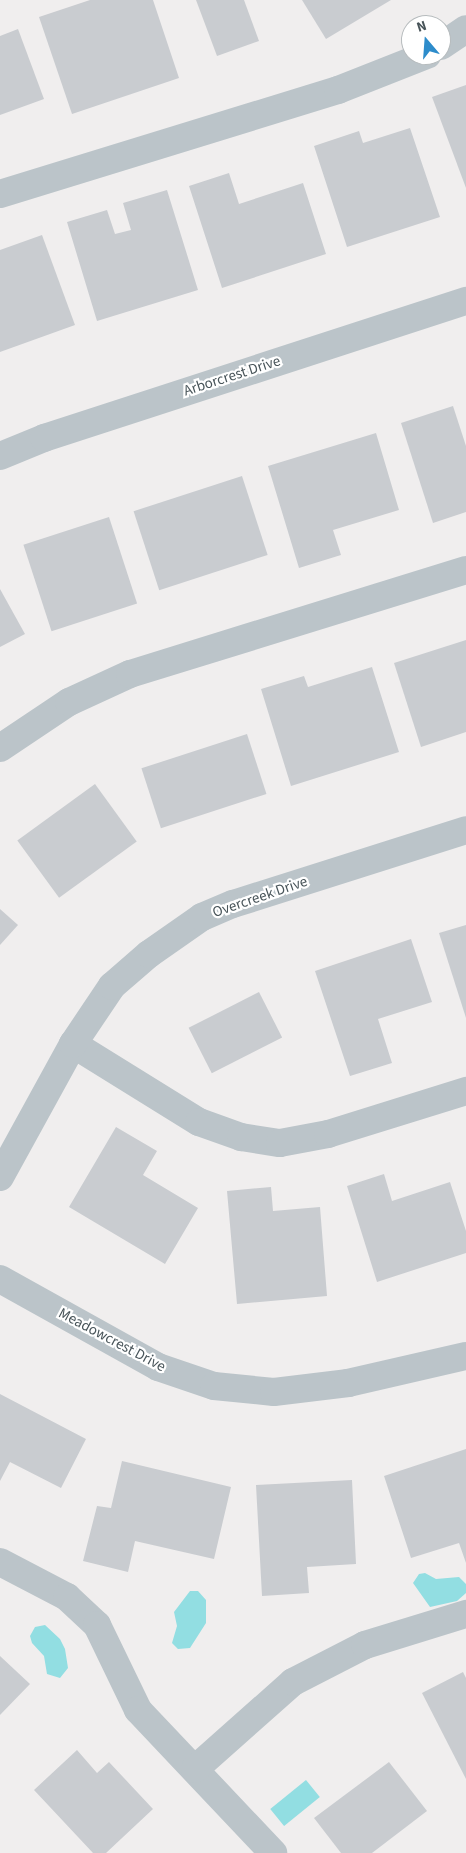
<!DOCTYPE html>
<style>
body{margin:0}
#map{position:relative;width:466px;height:1853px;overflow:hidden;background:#f0eeee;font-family:"Source Sans 3",sans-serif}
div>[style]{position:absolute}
.water>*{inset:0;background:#92dee2;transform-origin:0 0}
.building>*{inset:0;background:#c9ccd0;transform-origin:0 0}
.minor>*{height:28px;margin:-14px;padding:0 14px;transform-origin:14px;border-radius:14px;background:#bbc4c9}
span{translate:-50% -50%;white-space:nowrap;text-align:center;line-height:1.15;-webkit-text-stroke:4.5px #fff;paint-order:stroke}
.street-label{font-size:15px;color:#485459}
.north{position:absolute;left:401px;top:15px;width:50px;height:50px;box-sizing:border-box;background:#fff;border:1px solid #b6bbbd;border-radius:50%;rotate:342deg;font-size:14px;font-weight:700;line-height:20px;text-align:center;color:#485459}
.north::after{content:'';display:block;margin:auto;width:18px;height:22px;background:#2d8ccb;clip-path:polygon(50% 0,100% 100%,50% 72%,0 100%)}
</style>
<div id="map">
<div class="water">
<i style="clip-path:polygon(425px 1573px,436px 1579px,459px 1577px,466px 1584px,466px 1593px,457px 1601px,430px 1607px,413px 1583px,419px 1574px)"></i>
<i style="clip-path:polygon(190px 1591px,198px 1591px,206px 1600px,206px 1623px,190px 1648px,178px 1649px,172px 1643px,177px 1626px,174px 1612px)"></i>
<i style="clip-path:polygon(45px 1625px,60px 1639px,65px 1649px,68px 1668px,60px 1678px,47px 1674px,44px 1656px,32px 1643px,30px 1636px,35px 1627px)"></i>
<i style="left:306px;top:1780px;width:22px;height:46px;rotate:51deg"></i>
</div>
<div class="building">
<i style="clip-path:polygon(90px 0,153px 0,179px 78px,72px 114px,39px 17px)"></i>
<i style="clip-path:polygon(196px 0,244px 0,259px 41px,217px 56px)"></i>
<i style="clip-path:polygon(302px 0,391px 0,326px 39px)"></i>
<i style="clip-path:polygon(18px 29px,44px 99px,0 115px,0 36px)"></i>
<i style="clip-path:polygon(466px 85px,466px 188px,432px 97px)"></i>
<i style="clip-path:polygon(410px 128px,440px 217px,347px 247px,314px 146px,359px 131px,363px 143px)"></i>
<i style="clip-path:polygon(229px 173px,239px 204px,303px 183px,326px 254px,222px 288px,189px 186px)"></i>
<i style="clip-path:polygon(167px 190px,198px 290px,97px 321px,67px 222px,107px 210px,115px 234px,131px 230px,123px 203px)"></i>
<i style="clip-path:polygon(42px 235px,75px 325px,0 352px,0 250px)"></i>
<i style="clip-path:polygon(453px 406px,466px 446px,466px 512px,433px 523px,401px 423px)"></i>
<i style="clip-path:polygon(376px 433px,399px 510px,333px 530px,341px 555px,299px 568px,268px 466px)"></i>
<i style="left:242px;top:476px;width:83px;height:114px;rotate:72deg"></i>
<i style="left:109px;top:517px;width:91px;height:90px;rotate:72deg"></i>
<i style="clip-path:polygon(0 589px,25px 634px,0 647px)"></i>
<i style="clip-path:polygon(466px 640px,466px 732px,421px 747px,394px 663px)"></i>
<i style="clip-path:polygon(372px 667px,399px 752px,291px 786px,261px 689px,304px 676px,308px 687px)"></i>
<i style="left:247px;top:734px;width:63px;height:111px;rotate:72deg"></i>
<i style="left:95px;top:784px;width:71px;height:96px;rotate:54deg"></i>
<i style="clip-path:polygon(0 909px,18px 925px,0 945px)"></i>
<i style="clip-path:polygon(466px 925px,466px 1018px,439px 933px)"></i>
<i style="clip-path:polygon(411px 939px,432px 1002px,378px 1019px,392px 1063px,350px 1076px,315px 971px)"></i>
<i style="left:259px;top:992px;width:51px;height:79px;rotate:63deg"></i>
<i style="clip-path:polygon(116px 1127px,157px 1151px,143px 1175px,198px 1208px,165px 1264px,69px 1207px)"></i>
<i style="clip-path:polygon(384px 1174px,392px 1201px,450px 1182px,466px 1231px,466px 1253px,377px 1282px,347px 1186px)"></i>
<i style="clip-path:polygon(271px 1187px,273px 1211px,320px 1207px,327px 1296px,237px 1304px,227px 1191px)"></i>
<i style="clip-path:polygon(0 1394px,86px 1439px,61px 1488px,10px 1462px,0 1481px)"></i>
<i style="clip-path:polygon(466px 1449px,466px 1563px,459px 1543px,411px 1558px,384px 1476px)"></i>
<i style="clip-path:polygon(122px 1461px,231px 1487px,214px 1559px,135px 1541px,128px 1572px,83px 1561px,97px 1506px,111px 1508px)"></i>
<i style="clip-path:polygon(352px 1480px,356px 1564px,307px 1567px,309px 1593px,262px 1596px,256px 1485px)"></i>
<i style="clip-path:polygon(0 1656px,30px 1684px,0 1715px)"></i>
<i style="clip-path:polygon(463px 1672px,466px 1678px,466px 1779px,422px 1693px)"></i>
<i style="clip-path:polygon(77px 1750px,97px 1773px,109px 1762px,153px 1809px,106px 1853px,93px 1853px,34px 1790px)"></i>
<i style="clip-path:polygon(389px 1762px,427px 1811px,372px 1853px,341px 1853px,314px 1818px)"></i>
</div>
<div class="minor">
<i style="left:441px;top:46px;width:30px;rotate:-34deg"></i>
<i style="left:0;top:194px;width:354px;rotate:-17.1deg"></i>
<i style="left:338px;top:90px;width:96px;rotate:-21.5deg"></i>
<i style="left:0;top:456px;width:48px;rotate:-22.2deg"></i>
<i style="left:44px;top:438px;width:444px;rotate:-18deg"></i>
<i style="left:0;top:748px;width:83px;rotate:-33.7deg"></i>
<i style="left:69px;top:702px;width:67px;rotate:-24.7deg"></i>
<i style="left:130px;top:674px;width:352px;rotate:-17.2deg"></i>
<i style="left:73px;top:1044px;width:148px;rotate:31.8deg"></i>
<i style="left:199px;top:1122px;width:45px;rotate:19.7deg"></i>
<i style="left:241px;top:1137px;width:39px;rotate:9deg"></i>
<i style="left:280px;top:1143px;width:49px;rotate:-10.6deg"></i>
<i style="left:328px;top:1134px;width:145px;rotate:-17.3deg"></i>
<i style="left:0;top:1177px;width:152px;rotate:-61.2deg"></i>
<i style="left:73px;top:1044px;width:70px;rotate:-56.1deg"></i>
<i style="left:112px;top:986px;width:49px;rotate:-40.9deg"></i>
<i style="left:149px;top:954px;width:65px;rotate:-34.9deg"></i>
<i style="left:202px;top:917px;width:34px;rotate:-23deg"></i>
<i style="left:233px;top:904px;width:244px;rotate:-17.6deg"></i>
<i style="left:0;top:1279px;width:181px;rotate:29.1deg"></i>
<i style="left:158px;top:1367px;width:59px;rotate:18.7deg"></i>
<i style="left:214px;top:1386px;width:60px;rotate:5.7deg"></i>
<i style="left:274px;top:1392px;width:75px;rotate:-6.9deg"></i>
<i style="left:348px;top:1383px;width:121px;rotate:-12.9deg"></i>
<i style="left:0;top:1562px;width:76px;rotate:27.6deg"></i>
<i style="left:67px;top:1597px;width:41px;rotate:43deg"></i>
<i style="left:97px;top:1625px;width:94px;rotate:64.2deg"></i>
<i style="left:138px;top:1710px;width:197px;rotate:46.6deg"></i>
<i style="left:195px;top:1769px;width:131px;rotate:-41.6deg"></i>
<i style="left:293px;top:1682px;width:81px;rotate:-27.2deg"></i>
<i style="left:365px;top:1645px;width:106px;rotate:-17.1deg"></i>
</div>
<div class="street-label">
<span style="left:232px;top:376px;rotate:-18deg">Arborcrest Drive</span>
<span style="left:260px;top:897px;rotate:-19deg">Overcreek Drive</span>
<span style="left:112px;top:1340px;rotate:28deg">Meadowcrest Drive</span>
</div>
<div class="north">N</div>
</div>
